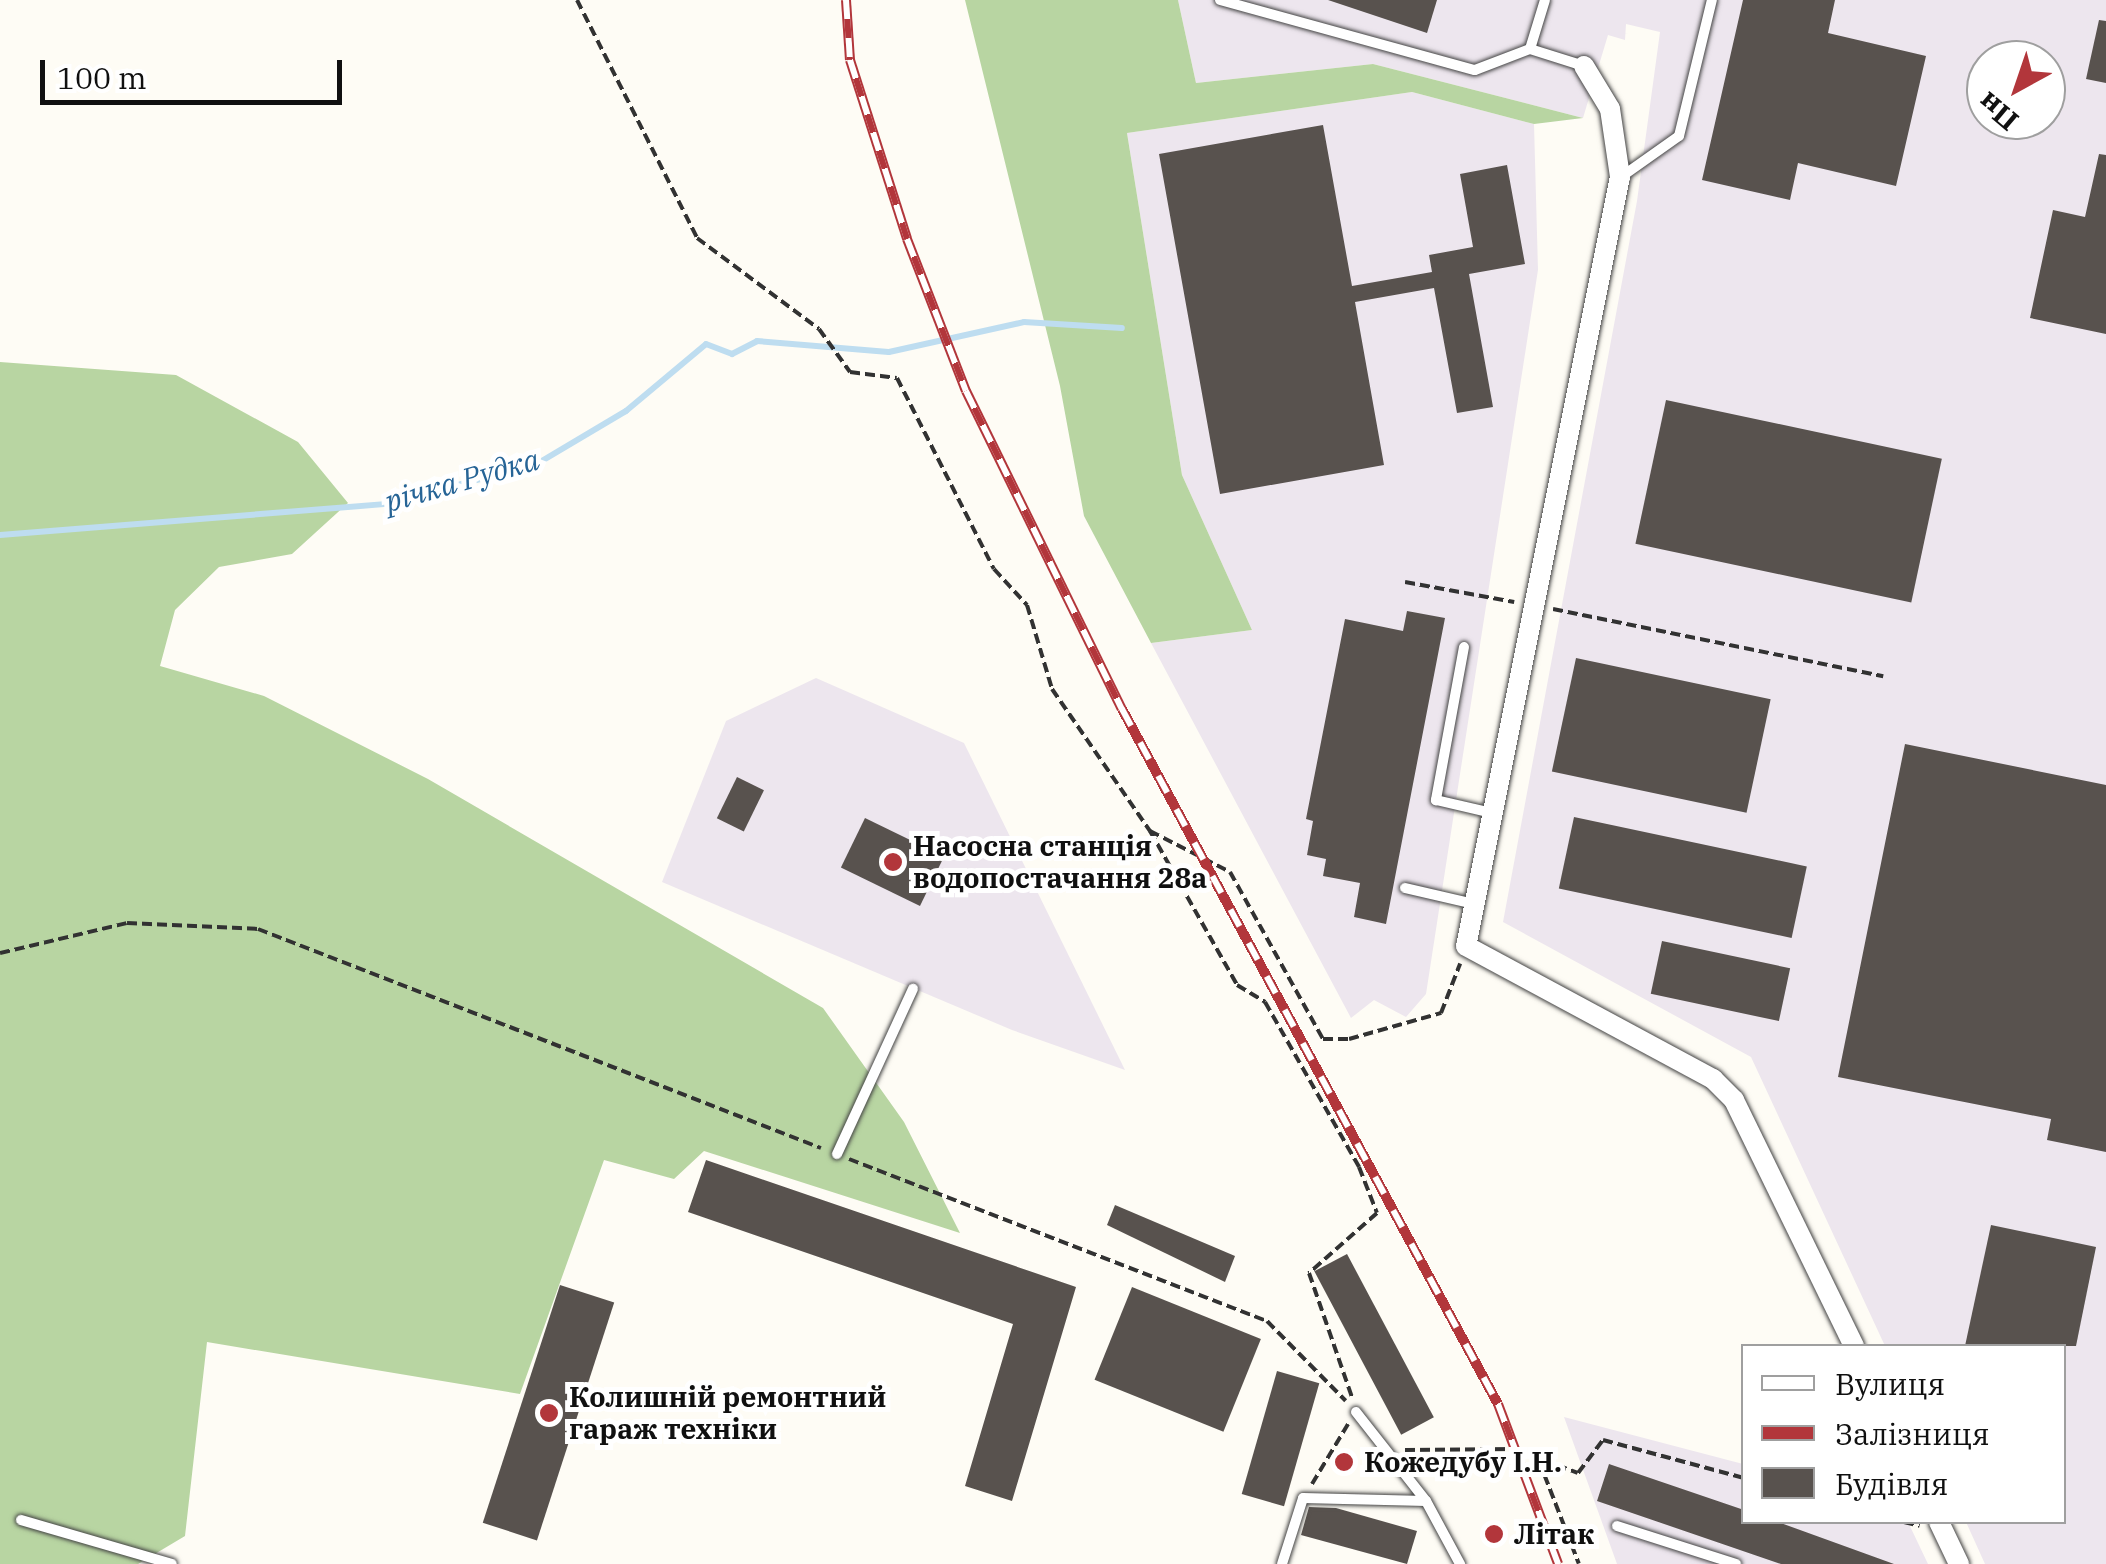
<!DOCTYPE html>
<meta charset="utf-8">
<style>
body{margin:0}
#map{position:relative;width:2106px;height:1564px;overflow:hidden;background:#fefcf5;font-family:"IBM Plex Serif",serif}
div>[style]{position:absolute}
.industrial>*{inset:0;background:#ede6ee}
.forest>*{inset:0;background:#b8d5a2}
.stream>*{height:6px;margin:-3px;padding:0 3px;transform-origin:3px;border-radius:3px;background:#beddf0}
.building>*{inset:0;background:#58524e;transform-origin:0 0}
.path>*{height:4px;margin-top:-2px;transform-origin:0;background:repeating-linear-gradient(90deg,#323232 0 10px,transparent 0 15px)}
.roads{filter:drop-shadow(0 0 2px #434343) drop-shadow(0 0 2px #434343)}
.service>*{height:10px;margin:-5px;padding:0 5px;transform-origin:5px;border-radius:5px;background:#fff}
.minor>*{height:20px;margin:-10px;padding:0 10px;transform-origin:10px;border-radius:10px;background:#fff}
.rail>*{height:10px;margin-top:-5px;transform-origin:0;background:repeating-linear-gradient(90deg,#fff 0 19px,#b2363b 0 38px);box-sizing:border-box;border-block:2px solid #b2363b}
.dots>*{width:28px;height:28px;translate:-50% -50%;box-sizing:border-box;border:5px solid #fff;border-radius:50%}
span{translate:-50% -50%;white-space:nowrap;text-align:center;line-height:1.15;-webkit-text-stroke:10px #fff;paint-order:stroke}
.poi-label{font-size:28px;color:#101010;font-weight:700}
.left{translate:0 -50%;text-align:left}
.water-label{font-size:30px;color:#266496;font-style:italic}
.legend{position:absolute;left:1741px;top:1344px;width:325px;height:180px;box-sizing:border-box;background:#fff;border:2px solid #9f9f9f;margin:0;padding:12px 18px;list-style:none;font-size:30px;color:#101010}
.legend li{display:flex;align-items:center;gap:20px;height:50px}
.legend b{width:50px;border:2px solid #9f9f9f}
.north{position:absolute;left:1966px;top:40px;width:100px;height:100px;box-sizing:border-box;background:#fff;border:2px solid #9f9f9f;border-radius:50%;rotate:220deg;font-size:28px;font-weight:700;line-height:40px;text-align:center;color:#101010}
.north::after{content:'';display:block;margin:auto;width:35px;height:45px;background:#b2363b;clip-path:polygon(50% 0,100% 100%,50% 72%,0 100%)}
.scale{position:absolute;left:40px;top:60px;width:302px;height:45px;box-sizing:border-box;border:5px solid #101010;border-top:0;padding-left:12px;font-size:30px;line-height:35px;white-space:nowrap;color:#101010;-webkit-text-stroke:8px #fff;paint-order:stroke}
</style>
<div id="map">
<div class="industrial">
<i style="clip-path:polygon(evenodd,1178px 0,2106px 0,2106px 1564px,1985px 1564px,1966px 1522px,2064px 1522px,2064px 1346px,1885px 1346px,1751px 1057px,1503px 922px,1637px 201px,1660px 32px,1626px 24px,1625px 40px,1608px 35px,1583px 118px,1373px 64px,1196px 83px,1178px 0,1986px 60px,2046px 60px,2046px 120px,1986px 120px,1986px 60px)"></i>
<i style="clip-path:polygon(1412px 92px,1534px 124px,1538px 270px,1426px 994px,1406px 1017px,1374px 1000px,1351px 1018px,1151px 643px,1252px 630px,1182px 475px,1127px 133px)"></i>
<i style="clip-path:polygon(816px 678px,964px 743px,1125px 1070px,1012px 1030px,662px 882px,726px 721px)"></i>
<i style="clip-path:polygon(1564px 1417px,1743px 1464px,1744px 1522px,1908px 1522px,1928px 1564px,1617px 1564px)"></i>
</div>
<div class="forest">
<i style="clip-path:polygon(965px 0,1178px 0,1196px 83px,1373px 64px,1583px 118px,1534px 124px,1412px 92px,1127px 133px,1182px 475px,1252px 630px,1151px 643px,1084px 516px,1060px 386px)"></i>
<i style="clip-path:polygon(0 362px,176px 375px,298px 442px,348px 503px,292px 554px,219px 567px,175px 610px,160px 666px,264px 696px,428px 779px,823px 1008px,904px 1122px,960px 1233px,704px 1151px,674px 1179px,604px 1160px,520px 1394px,207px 1342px,185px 1536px,138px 1564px,0 1564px)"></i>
</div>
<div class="stream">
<i style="left:0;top:535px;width:385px;rotate:-4.6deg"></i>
<i style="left:384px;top:504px;width:156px;rotate:-14.5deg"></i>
<i style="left:535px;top:465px;width:106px;rotate:-30.7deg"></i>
<i style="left:626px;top:411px;width:104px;rotate:-39.9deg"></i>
<i style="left:706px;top:344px;width:28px;rotate:21deg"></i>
<i style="left:732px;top:354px;width:28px;rotate:-27deg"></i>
<i style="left:757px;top:341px;width:132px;rotate:4.8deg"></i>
<i style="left:889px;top:352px;width:138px;rotate:-12.5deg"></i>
<i style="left:1024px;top:322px;width:98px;rotate:3.5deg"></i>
</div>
<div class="building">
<i style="clip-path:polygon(1328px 0,1437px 0,1427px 33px)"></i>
<i style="clip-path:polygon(1743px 0,1835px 0,1828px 33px,1926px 56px,1896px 186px,1798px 163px,1790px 200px,1702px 180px)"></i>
<i style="clip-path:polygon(2099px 20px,2106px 21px,2106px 83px,2086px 79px)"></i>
<i style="clip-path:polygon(1323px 125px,1352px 286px,1432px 272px,1429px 255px,1473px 247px,1460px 174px,1507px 165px,1525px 264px,1469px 274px,1493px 407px,1457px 413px,1434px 288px,1355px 302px,1384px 465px,1220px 494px,1159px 154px)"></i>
<i style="clip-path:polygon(2099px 154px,2106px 155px,2106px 334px,2030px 318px,2053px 210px,2085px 217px)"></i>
<i style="left:1666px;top:400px;width:282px;height:147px;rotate:12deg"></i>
<i style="clip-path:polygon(1407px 611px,1445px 618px,1386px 924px,1354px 917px,1360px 883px,1323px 876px,1326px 859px,1307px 855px,1313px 821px,1306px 819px,1345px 619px,1403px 631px)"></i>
<i style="left:1576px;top:658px;width:199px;height:116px;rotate:12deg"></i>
<i style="clip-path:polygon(1905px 744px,2106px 785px,2106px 1152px,2047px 1140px,2051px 1119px,1838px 1077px)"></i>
<i style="left:737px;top:777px;width:30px;height:46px;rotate:26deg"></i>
<i style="left:1574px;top:817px;width:238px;height:73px;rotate:12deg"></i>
<i style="left:865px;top:818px;width:88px;height:55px;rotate:26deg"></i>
<i style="left:1662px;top:941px;width:131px;height:54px;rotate:12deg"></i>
<i style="clip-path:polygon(706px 1160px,1076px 1287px,1012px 1501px,965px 1486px,1013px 1324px,688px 1212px)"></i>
<i style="clip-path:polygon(1115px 1205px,1235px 1256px,1225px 1282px,1107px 1225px)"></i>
<i style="clip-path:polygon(1991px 1225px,2096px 1247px,2076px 1346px,1965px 1346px)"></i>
<i style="left:1347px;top:1254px;width:185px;height:37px;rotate:62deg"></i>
<i style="left:560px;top:1285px;width:57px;height:250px;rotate:18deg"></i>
<i style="left:1132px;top:1287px;width:139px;height:100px;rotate:22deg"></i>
<i style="left:1277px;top:1371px;width:44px;height:128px;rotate:16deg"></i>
<i style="clip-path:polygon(1609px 1464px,1744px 1510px,1744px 1522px,1778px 1522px,1894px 1564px,1781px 1564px,1597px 1501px)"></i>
<i style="clip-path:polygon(1309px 1507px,1336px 1508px,1417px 1531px,1407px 1564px,1301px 1535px)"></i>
</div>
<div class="path">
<i style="left:577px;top:0;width:267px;rotate:63.2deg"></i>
<i style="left:697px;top:238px;width:152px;rotate:36.7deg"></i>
<i style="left:819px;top:329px;width:53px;rotate:54.2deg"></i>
<i style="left:850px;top:372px;width:47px;rotate:7.3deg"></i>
<i style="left:897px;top:378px;width:214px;rotate:63.1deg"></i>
<i style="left:994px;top:569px;width:49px;rotate:47.5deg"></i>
<i style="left:1027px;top:605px;width:88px;rotate:73.4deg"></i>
<i style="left:1052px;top:689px;width:173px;rotate:55.4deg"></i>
<i style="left:1150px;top:831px;width:90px;rotate:27.1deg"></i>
<i style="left:1230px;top:872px;width:191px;rotate:60.9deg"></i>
<i style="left:1323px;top:1039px;width:26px"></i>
<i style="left:1349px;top:1039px;width:96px;rotate:-15.8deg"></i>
<i style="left:1441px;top:1013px;width:53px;rotate:-68.8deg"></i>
<i style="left:1405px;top:582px;width:111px;rotate:10.4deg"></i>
<i style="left:1553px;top:609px;width:337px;rotate:11.5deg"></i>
<i style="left:1150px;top:831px;width:177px;rotate:60.5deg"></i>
<i style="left:1237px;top:985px;width:33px;rotate:31deg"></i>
<i style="left:1265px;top:1002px;width:190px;rotate:60.3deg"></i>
<i style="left:1359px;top:1167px;width:49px;rotate:68.6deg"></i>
<i style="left:1377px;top:1213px;width:91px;rotate:138.6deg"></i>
<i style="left:1309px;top:1273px;width:131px;rotate:70.9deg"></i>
<i style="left:0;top:953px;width:130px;rotate:-13.3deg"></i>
<i style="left:127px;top:923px;width:131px;rotate:2.6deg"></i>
<i style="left:258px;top:929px;width:604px;rotate:21.26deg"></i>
<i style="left:849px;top:1159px;width:448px;rotate:21.2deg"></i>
<i style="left:1267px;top:1321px;width:112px;rotate:45.4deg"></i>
<i style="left:1405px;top:1450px;width:110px;rotate:-0.5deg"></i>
<i style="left:1515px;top:1449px;width:67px;rotate:20.9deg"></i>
<i style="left:1578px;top:1473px;width:41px;rotate:-52.9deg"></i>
<i style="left:1603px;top:1440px;width:146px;rotate:15.1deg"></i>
<i style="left:1539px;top:1461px;width:110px;rotate:68.8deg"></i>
<i style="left:1312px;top:1484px;width:70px;rotate:-59deg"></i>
<i style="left:1904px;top:1522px;width:16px;rotate:14deg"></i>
</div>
<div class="roads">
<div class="service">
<i style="left:1220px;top:0;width:264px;rotate:15.4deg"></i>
<i style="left:1475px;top:70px;width:59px;rotate:-20.9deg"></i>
<i style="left:1530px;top:49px;width:57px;rotate:17.5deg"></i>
<i style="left:1530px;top:49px;width:51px;rotate:-73deg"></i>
<i style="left:1621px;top:177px;width:71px;rotate:-35.3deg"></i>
<i style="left:1679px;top:136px;width:140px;rotate:-76.4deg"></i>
<i style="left:1464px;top:647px;width:156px;rotate:100.4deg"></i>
<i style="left:1436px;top:800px;width:57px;rotate:13.1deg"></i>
<i style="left:1405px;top:888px;width:71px;rotate:13.1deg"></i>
<i style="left:837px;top:1154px;width:182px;rotate:-65.3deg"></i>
<i style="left:1356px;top:1412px;width:113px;rotate:51.8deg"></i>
<i style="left:1426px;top:1501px;width:72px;rotate:61.6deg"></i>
<i style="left:21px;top:1520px;width:157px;rotate:16.2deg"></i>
<i style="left:1617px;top:1526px;width:125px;rotate:17.7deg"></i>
<i style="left:1282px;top:1564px;width:69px;rotate:-72.3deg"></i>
<i style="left:1303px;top:1498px;width:123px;rotate:1.4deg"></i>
</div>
<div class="minor">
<i style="left:1584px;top:66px;width:50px;rotate:58.8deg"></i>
<i style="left:1610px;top:109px;width:69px;rotate:81.6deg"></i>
<i style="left:1620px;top:177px;width:784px;rotate:101.32deg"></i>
<i style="left:1466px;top:946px;width:281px;rotate:28.3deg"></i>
<i style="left:1713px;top:1079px;width:30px;rotate:45deg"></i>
<i style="left:1734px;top:1100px;width:274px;rotate:64deg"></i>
<i style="left:1939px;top:1522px;width:47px;rotate:64.5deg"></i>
</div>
</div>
<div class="rail">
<i style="left:846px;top:0;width:60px;rotate:86.2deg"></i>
<i style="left:850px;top:60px;width:188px;rotate:72.3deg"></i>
<i style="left:907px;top:239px;width:163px;rotate:68.8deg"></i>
<i style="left:966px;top:391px;width:354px;rotate:63.9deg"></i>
<i style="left:1122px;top:709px;width:790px;rotate:61.59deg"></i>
<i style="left:1498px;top:1404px;width:171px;rotate:69.4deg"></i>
</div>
<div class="dots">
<i style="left:893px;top:862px;background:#b2363b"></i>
<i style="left:549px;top:1413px;background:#b2363b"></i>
<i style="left:1344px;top:1462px;background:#b2363b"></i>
<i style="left:1494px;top:1534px;background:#b2363b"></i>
</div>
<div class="poi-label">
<span class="left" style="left:913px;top:862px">Насосна станція<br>водопостачання 28а</span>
<span class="left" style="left:569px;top:1413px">Колишній ремонтний<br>гараж техніки</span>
<span class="left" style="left:1364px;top:1462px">Кожедубу І.Н.</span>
<span class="left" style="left:1514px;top:1534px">Літак</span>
</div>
<div class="water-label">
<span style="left:462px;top:480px;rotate:-16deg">річка Рудка</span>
</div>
<ul class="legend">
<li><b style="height:12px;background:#fff"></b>Вулиця</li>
<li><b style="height:12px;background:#b2363b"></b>Залізниця</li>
<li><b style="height:28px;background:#58524e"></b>Будівля</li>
</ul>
<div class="north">Пн</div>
<div class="scale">100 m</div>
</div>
